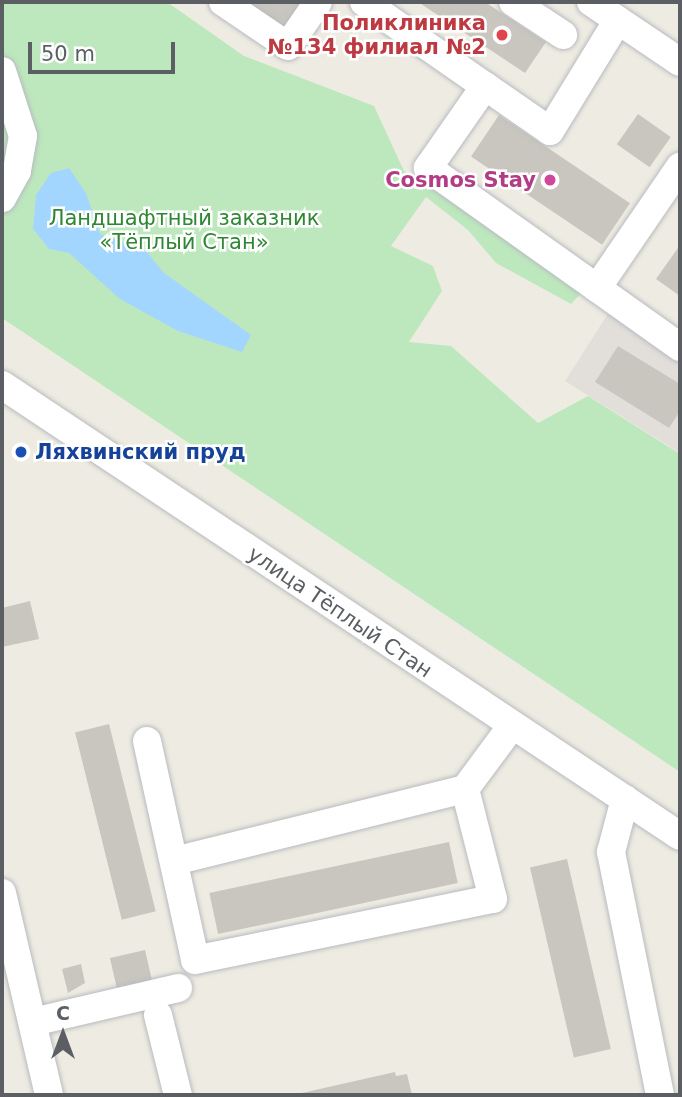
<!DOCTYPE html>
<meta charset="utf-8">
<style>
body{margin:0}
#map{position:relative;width:682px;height:1097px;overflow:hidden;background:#eeece2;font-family:"DejaVu Sans",sans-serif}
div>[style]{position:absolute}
.industrial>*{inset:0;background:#e2dfda}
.green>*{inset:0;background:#bde8bd}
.water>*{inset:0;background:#a2d6ff}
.building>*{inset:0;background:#c9c6bf;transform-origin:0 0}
.roads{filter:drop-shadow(0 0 2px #b8bbc0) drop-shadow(0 0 2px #b8bbc0)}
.minor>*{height:28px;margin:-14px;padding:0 14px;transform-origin:14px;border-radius:14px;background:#fff}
.dots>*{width:19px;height:19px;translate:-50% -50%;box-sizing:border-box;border:4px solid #fff;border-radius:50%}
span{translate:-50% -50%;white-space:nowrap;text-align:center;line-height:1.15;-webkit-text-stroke:5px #fff;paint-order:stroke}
.health-label{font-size:21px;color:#be3a42;font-weight:700}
.right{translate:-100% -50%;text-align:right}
.hotel-label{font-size:21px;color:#b23c85;font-weight:700}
.park-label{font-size:21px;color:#2f8634}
.transit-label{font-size:21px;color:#164399;font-weight:700}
.left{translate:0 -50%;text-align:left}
.street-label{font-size:21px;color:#5b5f64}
.frame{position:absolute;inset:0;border:4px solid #5b5f64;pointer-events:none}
.north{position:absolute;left:28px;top:999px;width:70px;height:70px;-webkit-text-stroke:5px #fff;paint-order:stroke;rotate:0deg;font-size:19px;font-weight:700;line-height:28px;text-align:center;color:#5b5f64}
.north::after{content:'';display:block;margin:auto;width:24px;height:32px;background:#5b5f64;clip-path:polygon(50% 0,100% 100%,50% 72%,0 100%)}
.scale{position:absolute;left:28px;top:42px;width:147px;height:32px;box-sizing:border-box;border:4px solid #5b5f64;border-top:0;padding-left:9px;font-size:21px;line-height:24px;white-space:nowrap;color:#5b5f64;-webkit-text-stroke:5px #fff;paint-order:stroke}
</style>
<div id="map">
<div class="industrial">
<i style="clip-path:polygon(609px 312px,680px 360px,680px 453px,565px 381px)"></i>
</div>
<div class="green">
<i style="clip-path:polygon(2px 2px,167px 2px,244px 56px,374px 106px,404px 171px,585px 289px,571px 304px,496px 263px,468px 230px,426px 197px,391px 246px,433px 266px,442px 291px,409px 342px,451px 346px,538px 423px,588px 396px,680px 454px,680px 772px,2px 318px)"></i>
</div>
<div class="water">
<i style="clip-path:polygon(69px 168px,86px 193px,100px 234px,146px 251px,164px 273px,251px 335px,242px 352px,178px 331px,120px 299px,69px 253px,49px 249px,33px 229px,36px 195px,51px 173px)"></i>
</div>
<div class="building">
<i style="clip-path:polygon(249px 2px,303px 2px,281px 35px,244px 10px)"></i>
<i style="clip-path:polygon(418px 2px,485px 2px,546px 42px,525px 73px)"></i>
<i style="left:638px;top:114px;width:40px;height:37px;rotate:35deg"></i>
<i style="left:499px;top:115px;width:158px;height:50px;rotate:34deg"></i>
<i style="clip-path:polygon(680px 245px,680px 296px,656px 279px)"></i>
<i style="clip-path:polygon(618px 346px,680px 384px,680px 411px,669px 428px,595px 382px)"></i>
<i style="clip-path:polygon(30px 601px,39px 639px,2px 647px,2px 608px)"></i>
<i style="left:109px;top:724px;width:193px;height:35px;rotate:76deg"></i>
<i style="left:449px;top:842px;width:42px;height:245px;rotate:78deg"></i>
<i style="left:567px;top:859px;width:195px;height:38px;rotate:77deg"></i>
<i style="left:145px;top:950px;width:37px;height:36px;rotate:77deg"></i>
<i style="clip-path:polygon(81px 964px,85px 983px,68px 993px,62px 969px)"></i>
<i style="clip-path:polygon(395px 1072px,396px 1076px,407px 1074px,412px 1095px,293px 1095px)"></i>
</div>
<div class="roads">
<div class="minor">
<i style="left:223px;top:2px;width:78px;rotate:34.1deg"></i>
<i style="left:288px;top:46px;width:53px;rotate:-55.7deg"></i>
<i style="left:364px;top:2px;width:147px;rotate:34.8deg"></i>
<i style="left:485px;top:86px;width:100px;rotate:124.8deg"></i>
<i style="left:428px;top:168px;width:309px;rotate:35.4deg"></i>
<i style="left:513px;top:2px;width:60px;rotate:33.4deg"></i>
<i style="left:591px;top:2px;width:107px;rotate:34deg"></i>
<i style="left:2px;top:71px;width:68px;rotate:72.1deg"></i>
<i style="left:23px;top:136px;width:36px;rotate:100deg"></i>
<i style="left:17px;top:171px;width:31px;rotate:119deg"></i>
<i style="left:485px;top:86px;width:79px;rotate:34.7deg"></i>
<i style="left:550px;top:131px;width:130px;rotate:-58.5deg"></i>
<i style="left:597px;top:288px;width:147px;rotate:-55.6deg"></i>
<i style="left:2px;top:385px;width:814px;rotate:33.63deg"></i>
<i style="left:147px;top:741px;width:224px;rotate:77.6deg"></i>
<i style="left:195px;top:960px;width:304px;rotate:-11.6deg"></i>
<i style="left:493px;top:899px;width:114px;rotate:-104.3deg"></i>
<i style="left:465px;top:789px;width:299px;rotate:166.1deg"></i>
<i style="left:465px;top:789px;width:77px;rotate:-53.4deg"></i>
<i style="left:625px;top:799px;width:55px;rotate:104.8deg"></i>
<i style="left:611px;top:852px;width:248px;rotate:78.6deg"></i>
<i style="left:2px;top:893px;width:207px;rotate:76.9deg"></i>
<i style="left:158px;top:1015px;width:82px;rotate:76deg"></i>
<i style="left:33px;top:1022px;width:149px;rotate:-13.2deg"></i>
</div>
</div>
<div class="dots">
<i style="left:502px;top:35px;background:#e0444e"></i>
<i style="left:550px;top:180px;background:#d1479c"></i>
<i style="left:21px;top:452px;background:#1a4fb4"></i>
</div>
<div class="health-label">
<span class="right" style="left:486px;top:35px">Поликлиника<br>№134 филиал №2</span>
</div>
<div class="hotel-label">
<span class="right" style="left:536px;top:180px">Cosmos Stay</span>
</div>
<div class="park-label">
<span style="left:184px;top:230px">Ландшафтный заказник<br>«Тёплый Стан»</span>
</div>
<div class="transit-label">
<span class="left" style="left:35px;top:452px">Ляхвинский пруд</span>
</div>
<div class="street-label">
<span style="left:340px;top:612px;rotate:34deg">улица Тёплый Стан</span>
</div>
<div class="frame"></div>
<div class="north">С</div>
<div class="scale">50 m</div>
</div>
